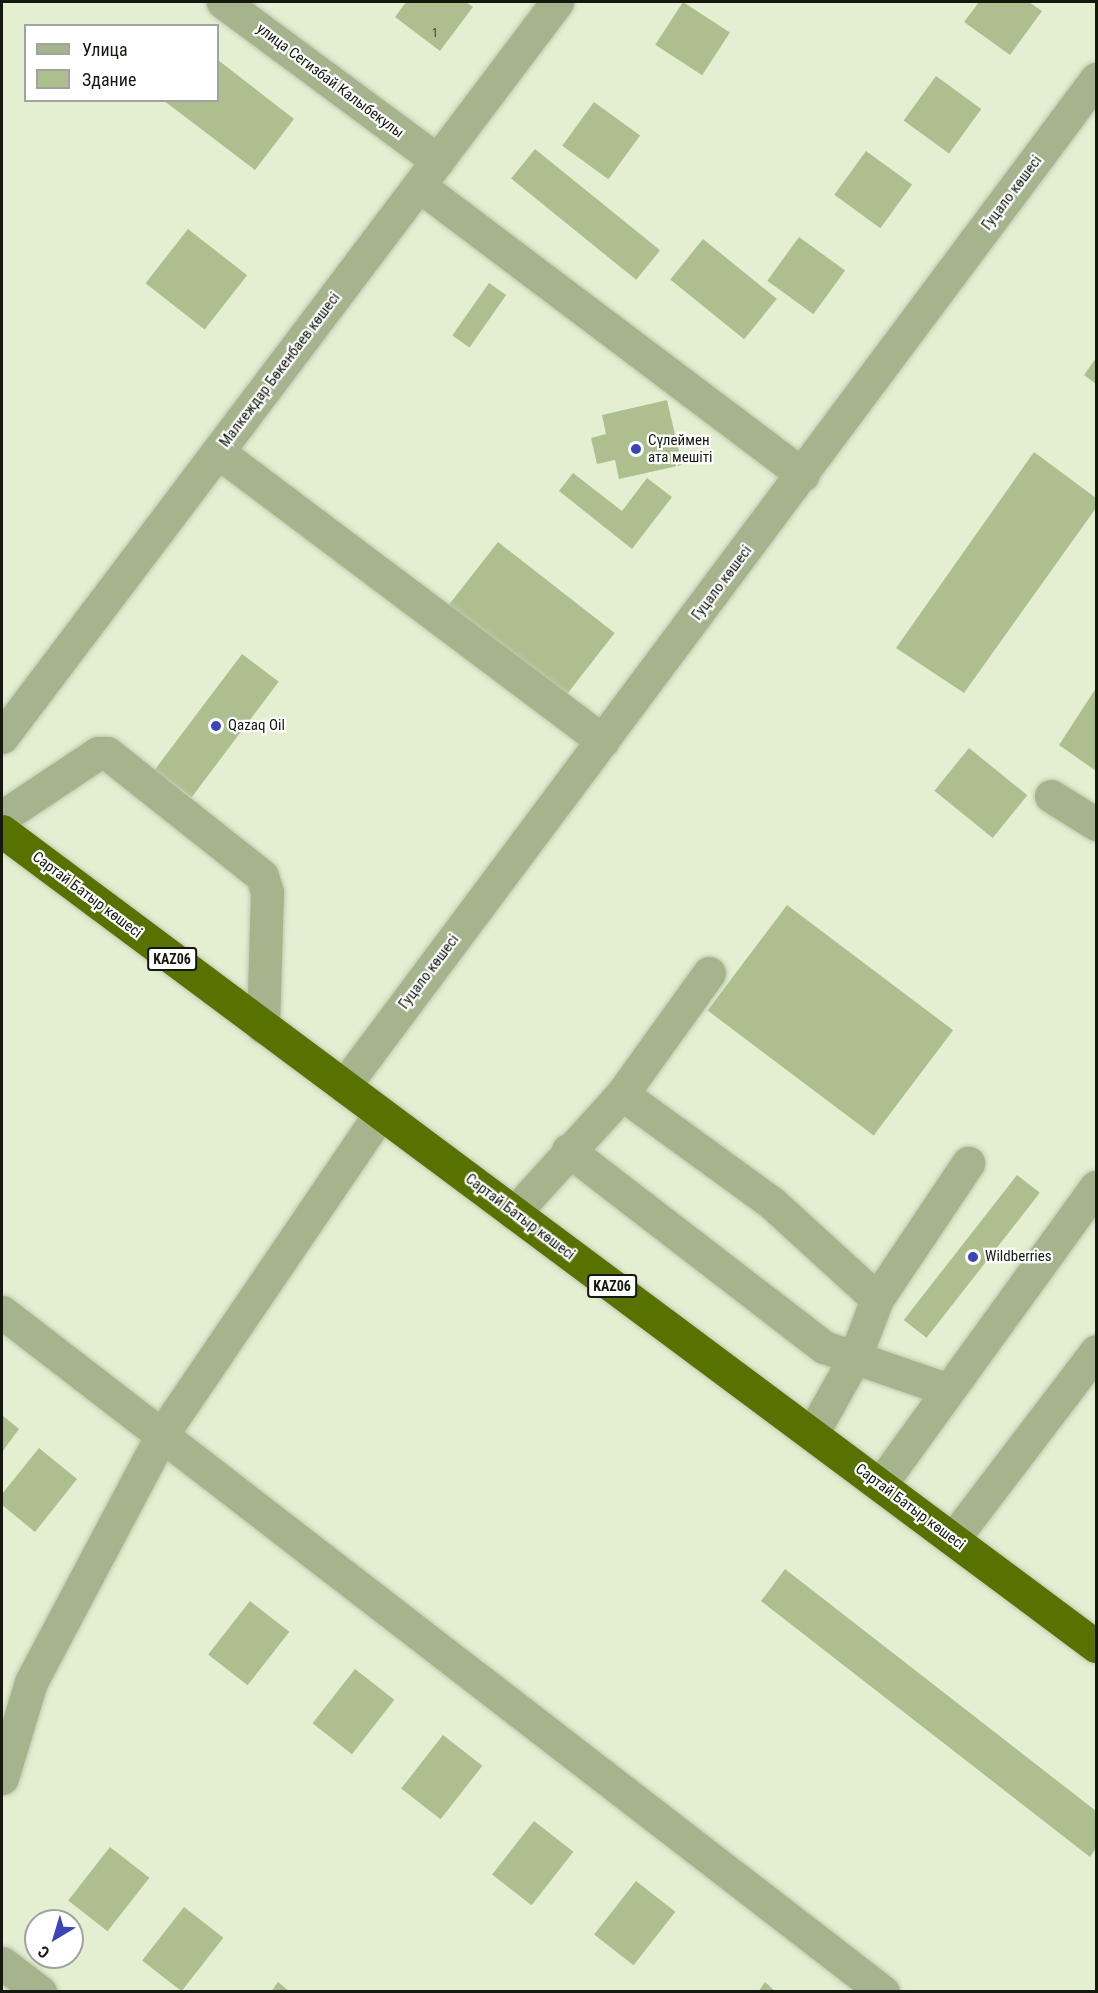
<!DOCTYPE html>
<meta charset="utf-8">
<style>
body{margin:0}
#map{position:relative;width:1098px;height:1993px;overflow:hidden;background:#e4efd2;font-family:"Roboto Condensed",sans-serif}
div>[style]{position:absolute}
.building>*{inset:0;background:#aebf8f;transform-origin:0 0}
.roads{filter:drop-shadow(0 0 2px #bfc8af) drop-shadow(0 0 2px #bfc8af)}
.minor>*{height:33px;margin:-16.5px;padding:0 16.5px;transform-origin:16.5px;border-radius:16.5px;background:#a5b48c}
.highway>*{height:33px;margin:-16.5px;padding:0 16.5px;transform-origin:16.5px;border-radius:16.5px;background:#587200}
.dots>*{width:16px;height:16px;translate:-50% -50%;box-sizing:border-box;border:3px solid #fff;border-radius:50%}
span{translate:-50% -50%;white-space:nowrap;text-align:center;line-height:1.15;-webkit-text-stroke:4.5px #fff;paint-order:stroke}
.number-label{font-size:12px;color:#3b422e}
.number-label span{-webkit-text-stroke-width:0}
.shield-label span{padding:2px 4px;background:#fff;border:2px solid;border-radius:4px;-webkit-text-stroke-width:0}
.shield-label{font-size:14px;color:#15180e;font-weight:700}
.street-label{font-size:15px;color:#15180e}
.poi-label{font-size:15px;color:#15180e}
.left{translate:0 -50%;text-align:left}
.frame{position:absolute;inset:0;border:3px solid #15180e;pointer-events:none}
.legend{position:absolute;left:24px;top:24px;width:195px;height:78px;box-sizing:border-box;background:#fff;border:2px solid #a1a39f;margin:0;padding:8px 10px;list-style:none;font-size:18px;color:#15180e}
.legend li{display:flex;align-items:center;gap:12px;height:30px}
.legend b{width:30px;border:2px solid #a1a39f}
.north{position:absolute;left:24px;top:1909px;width:60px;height:60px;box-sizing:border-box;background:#fff;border:2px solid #a1a39f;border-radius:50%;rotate:218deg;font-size:16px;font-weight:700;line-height:24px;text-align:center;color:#15180e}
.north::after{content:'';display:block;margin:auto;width:21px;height:27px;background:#3c44b8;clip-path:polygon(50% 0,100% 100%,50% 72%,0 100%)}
</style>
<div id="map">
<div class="building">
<i style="clip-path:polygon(406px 2px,466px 2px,473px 7px,440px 51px,395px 17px)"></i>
<i style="left:683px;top:2px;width:56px;height:51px;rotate:33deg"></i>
<i style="clip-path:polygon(979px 2px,1029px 2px,1042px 11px,1010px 55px,964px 22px)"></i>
<i style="clip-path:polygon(218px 60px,294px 119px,255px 170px,163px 100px,218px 100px)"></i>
<i style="left:936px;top:76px;width:56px;height:55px;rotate:36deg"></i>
<i style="left:594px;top:102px;width:57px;height:54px;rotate:36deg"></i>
<i style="left:535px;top:149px;width:161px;height:38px;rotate:39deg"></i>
<i style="left:866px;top:151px;width:57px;height:54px;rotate:36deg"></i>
<i style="left:188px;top:229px;width:75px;height:69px;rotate:38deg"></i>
<i style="left:799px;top:237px;width:57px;height:54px;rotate:36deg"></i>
<i style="left:703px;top:239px;width:95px;height:52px;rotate:39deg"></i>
<i style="left:489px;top:283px;width:21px;height:64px;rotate:35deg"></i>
<i style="clip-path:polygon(1096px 358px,1096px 384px,1084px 375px)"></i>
<i style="clip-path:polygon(667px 400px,682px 465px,619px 479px,615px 460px,597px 464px,591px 438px,606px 434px,602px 415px)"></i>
<i style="clip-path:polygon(1034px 452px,1096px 498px,1096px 508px,964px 693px,896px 648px)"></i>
<i style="clip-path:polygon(573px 473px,622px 511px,647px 478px,672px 497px,632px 549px,559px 491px)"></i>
<i style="left:498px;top:542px;width:148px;height:82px;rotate:38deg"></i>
<i style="left:242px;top:654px;width:46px;height:145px;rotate:37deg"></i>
<i style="clip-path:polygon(1096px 688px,1096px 771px,1059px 745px)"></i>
<i style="left:969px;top:748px;width:75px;height:55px;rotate:39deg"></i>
<i style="left:787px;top:905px;width:208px;height:132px;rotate:37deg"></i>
<i style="left:1017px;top:1175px;width:29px;height:184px;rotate:38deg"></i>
<i style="clip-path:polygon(2px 1415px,19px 1429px,2px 1452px)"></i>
<i style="clip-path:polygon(39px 1448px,77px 1479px,35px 1532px,2px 1505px,2px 1494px)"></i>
<i style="clip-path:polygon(785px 1569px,1096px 1811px,1096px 1848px,1090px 1857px,761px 1601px)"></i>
<i style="left:250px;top:1601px;width:50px;height:68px;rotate:38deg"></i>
<i style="left:355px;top:1669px;width:50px;height:69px;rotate:38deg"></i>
<i style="left:443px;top:1735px;width:50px;height:68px;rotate:38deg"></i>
<i style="left:534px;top:1821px;width:50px;height:68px;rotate:38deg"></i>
<i style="left:110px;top:1847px;width:50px;height:68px;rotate:38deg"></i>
<i style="left:636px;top:1881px;width:50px;height:68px;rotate:38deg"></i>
<i style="left:184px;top:1907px;width:50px;height:68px;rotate:38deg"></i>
<i style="clip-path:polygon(278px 1982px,290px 1992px,271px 1992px)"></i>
<i style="clip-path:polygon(765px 1982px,776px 1992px,758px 1992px)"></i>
</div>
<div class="roads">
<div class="minor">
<i style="left:223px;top:2px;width:267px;rotate:36.5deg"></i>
<i style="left:421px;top:187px;width:478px;rotate:37deg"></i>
<i style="left:218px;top:452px;width:481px;rotate:36.9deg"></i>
<i style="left:2px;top:737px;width:921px;rotate:-52.94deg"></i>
<i style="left:1051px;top:796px;width:53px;rotate:31.9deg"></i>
<i style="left:2px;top:817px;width:115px;rotate:-33.7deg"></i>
<i style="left:98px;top:753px;width:9px"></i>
<i style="left:107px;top:753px;width:198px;rotate:38.4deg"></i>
<i style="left:262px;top:876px;width:17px;rotate:73deg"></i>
<i style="left:267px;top:892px;width:135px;rotate:91.7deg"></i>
<i style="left:344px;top:1086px;width:1257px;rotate:-53.25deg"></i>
<i style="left:622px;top:1094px;width:185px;rotate:36deg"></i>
<i style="left:772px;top:1203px;width:142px;rotate:42.4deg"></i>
<i style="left:877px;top:1299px;width:62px;rotate:110.8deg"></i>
<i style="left:855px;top:1357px;width:88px;rotate:119.2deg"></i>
<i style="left:568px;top:1150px;width:323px;rotate:37.6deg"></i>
<i style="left:824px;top:1347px;width:129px;rotate:19deg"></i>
<i style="left:514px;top:1213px;width:161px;rotate:-47.8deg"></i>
<i style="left:622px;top:1094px;width:149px;rotate:-54.3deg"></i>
<i style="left:877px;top:1299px;width:164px;rotate:-56.2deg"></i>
<i style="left:2px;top:1312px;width:1113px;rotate:37.66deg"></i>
<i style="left:880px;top:1485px;width:368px;rotate:-54.1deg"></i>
<i style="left:953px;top:1539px;width:236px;rotate:-52.7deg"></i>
<i style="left:2px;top:1778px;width:100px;rotate:-73.2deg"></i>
<i style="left:31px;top:1682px;width:282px;rotate:-62.1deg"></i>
<i style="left:163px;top:1433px;width:386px;rotate:-55.8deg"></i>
<i style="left:2px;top:1963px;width:48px;rotate:37.3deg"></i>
</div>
<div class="highway">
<i style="left:2px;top:831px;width:1364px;rotate:36.69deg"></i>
</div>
</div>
<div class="dots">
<i style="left:636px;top:449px;background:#3c44b8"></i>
<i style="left:216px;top:726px;background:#3c44b8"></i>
<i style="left:973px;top:1257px;background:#3c44b8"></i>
</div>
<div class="number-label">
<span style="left:435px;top:34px">1</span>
</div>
<div class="shield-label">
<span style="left:172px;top:959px">KАZ06</span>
<span style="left:612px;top:1286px">KАZ06</span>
</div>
<div class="street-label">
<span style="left:330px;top:81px;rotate:37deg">улица Сегизбай Калыбекулы</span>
<span style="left:1012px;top:193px;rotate:-53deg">Гуцало көшесі</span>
<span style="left:280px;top:370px;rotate:-53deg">Малкеждар Бөкенбаев көшесі</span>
<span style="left:722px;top:583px;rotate:-53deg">Гуцало көшесі</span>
<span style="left:87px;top:895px;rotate:37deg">Сартай Батыр көшесі</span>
<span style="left:429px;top:972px;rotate:-53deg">Гуцало көшесі</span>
<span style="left:520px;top:1217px;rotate:37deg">Сартай Батыр көшесі</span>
<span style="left:910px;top:1507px;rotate:37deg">Сартай Батыр көшесі</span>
</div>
<div class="poi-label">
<span class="left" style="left:648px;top:449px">Сүлеймен<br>ата мешіті</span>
<span class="left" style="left:228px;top:726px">Qazaq Oil</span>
<span class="left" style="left:985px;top:1257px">Wildberries</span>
</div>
<div class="frame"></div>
<ul class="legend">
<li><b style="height:8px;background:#a5b48c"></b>Улица</li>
<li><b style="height:16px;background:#aebf8f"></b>Здание</li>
</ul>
<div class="north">С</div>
</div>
